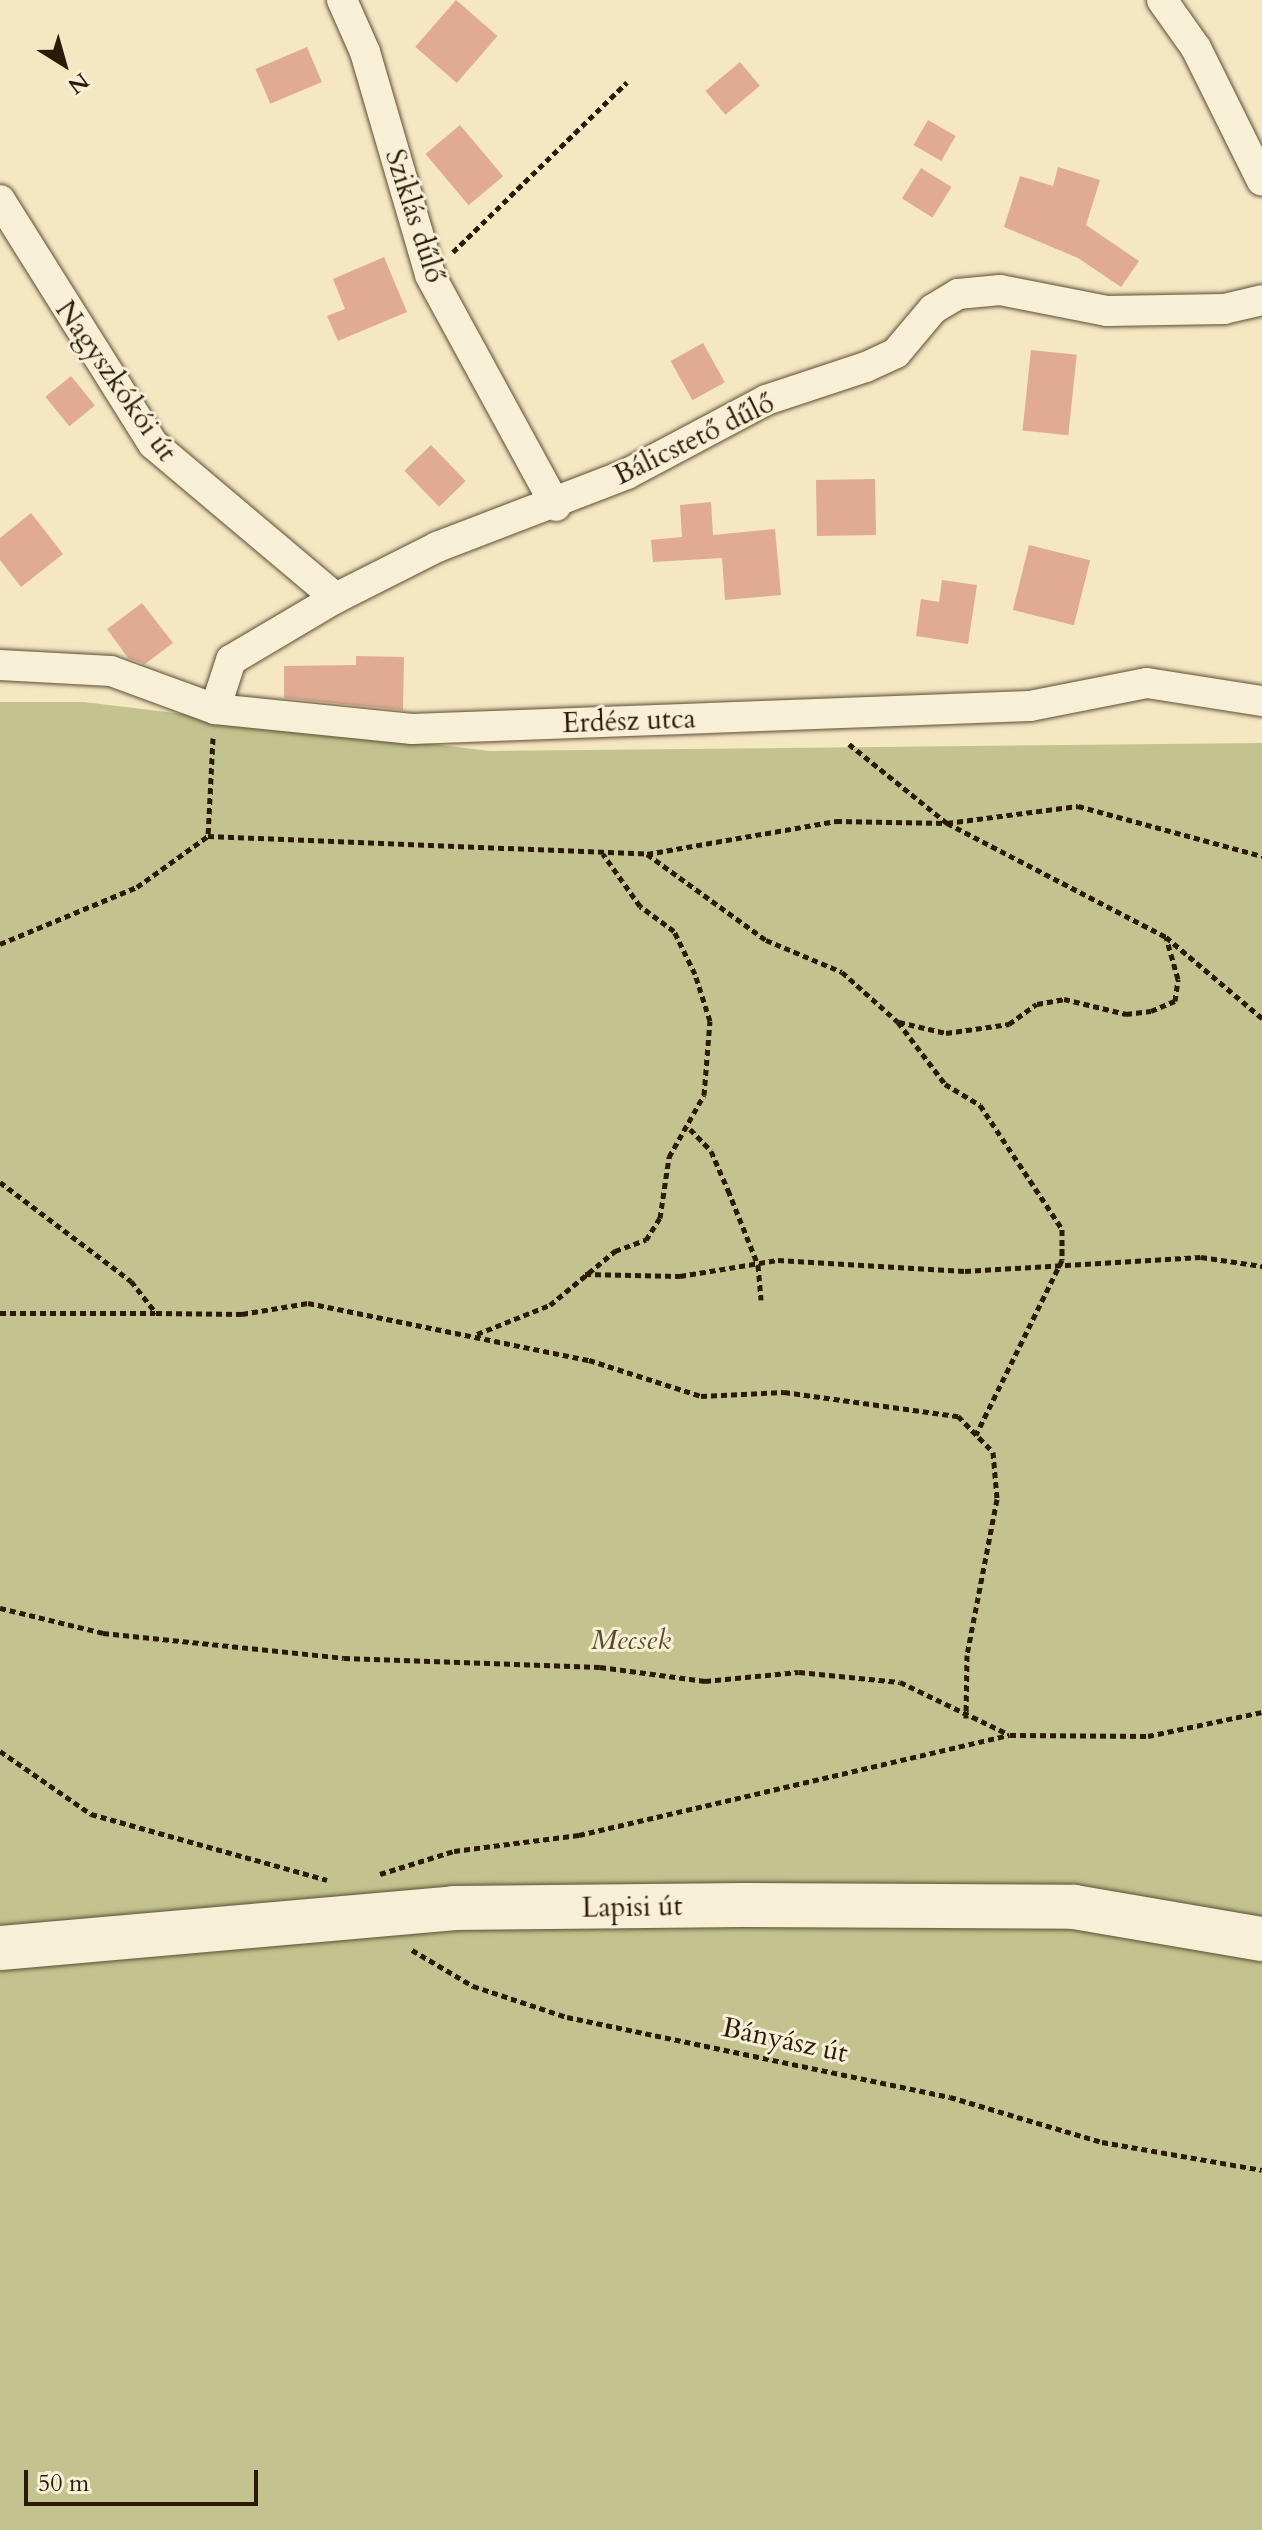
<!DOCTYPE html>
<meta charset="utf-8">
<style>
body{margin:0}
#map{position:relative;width:1262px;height:2530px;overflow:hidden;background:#f5e7c1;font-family:Cardo,serif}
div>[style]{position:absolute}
.green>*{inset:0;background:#c2c38e}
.building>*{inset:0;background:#e0ab92;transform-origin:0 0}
.path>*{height:5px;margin-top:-2.5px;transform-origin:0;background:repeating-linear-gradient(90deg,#2b1a08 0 6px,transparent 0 10px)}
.roads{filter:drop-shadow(0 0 2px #5e4d36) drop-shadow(0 0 2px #5e4d36)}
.street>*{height:30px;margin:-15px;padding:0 15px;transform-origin:15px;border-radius:15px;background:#f8efd7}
.secondary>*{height:44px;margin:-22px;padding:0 22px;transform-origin:22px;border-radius:22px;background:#f8efd7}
span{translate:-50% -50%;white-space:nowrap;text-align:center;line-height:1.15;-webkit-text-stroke:6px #f8efd7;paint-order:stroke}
.street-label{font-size:28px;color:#2b1a08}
.park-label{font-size:28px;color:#584d30;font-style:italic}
.north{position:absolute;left:24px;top:24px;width:80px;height:80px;-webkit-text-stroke:6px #f8efd7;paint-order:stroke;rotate:143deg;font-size:22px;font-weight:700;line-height:32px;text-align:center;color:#2b1a08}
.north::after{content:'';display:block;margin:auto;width:28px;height:36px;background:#2b1a08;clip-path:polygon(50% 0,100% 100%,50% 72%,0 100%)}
.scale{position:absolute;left:24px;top:2470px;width:234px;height:36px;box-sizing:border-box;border:4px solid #2b1a08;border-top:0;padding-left:10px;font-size:24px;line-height:28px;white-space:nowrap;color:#2b1a08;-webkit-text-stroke:6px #f8efd7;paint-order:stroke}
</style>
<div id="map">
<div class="green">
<i style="clip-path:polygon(0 702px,84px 702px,490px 751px,1262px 743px,1262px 2530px,0 2530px)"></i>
</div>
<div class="building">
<i style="left:456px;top:0;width:55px;height:62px;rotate:41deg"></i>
<i style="left:307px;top:47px;width:38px;height:56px;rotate:67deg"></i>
<i style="left:740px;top:62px;width:31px;height:45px;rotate:50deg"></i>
<i style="left:928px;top:120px;width:32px;height:29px;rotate:30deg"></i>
<i style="left:460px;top:125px;width:67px;height:45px;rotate:50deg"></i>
<i style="clip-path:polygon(1058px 167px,1100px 180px,1086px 225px,1139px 261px,1121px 287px,1078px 258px,1004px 227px,1020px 176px,1053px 186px)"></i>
<i style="left:921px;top:168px;width:36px;height:36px;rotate:32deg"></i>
<i style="clip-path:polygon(384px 257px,407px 312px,338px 341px,327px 316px,345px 309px,333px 279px)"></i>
<i style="left:703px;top:343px;width:45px;height:37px;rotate:61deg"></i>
<i style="left:1031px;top:350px;width:46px;height:81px;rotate:6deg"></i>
<i style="left:71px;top:376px;width:38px;height:33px;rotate:51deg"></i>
<i style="left:431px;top:445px;width:50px;height:37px;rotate:46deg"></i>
<i style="left:875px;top:479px;width:56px;height:59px;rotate:89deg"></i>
<i style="clip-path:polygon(711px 502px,713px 535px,775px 529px,781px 595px,725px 600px,722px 558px,653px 562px,651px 540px,682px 537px,680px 505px)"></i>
<i style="clip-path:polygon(31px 513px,63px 554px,21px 587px,0 560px,0 538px)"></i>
<i style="left:1029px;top:545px;width:63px;height:67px;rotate:14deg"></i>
<i style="clip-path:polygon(942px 580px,977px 585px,968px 644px,916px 636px,921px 599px,939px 602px)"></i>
<i style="clip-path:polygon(142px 603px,173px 643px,145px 664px,128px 658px,107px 629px)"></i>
<i style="clip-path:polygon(356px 656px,404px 657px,403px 710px,284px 698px,284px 666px,356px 665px)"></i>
</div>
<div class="path">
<i style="left:453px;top:252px;width:243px;rotate:-44.3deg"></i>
<i style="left:213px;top:738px;width:98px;rotate:92.9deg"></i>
<i style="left:208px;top:836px;width:439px;rotate:2.3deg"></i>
<i style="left:647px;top:854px;width:192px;rotate:-9.9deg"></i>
<i style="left:836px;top:821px;width:111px;rotate:1deg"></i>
<i style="left:947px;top:823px;width:132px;rotate:-7.4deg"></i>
<i style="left:1078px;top:806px;width:191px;rotate:15.2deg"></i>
<i style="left:849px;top:744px;width:126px;rotate:38.9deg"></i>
<i style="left:947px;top:823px;width:247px;rotate:27.5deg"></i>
<i style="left:1166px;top:937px;width:126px;rotate:40.2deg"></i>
<i style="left:647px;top:854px;width:147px;rotate:35.9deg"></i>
<i style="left:766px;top:940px;width:82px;rotate:22.8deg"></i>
<i style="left:842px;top:972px;width:75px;rotate:41.8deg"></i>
<i style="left:898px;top:1022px;width:78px;rotate:52.8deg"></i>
<i style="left:945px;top:1084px;width:41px;rotate:31deg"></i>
<i style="left:980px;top:1105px;width:149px;rotate:56.5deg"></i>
<i style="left:1062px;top:1229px;width:31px;rotate:90deg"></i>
<i style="left:1062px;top:1260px;width:195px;rotate:116.2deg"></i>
<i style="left:0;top:944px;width:148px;rotate:-22.6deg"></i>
<i style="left:137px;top:887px;width:87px;rotate:-35.7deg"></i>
<i style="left:899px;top:1022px;width:48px;rotate:13.2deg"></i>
<i style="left:946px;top:1033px;width:64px;rotate:-8.1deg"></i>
<i style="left:1009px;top:1024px;width:34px;rotate:-36deg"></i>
<i style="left:1037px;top:1004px;width:27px;rotate:-10deg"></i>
<i style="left:1064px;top:999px;width:64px;rotate:13.6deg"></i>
<i style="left:1126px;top:1014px;width:25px;rotate:-7deg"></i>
<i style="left:1151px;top:1011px;width:26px;rotate:-23deg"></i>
<i style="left:1175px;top:1001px;width:22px;rotate:-82deg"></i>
<i style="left:1178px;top:979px;width:44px;rotate:-105.9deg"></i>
<i style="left:690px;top:1129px;width:30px;rotate:46deg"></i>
<i style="left:711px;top:1151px;width:43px;rotate:66.4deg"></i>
<i style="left:728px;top:1190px;width:81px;rotate:68.2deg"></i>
<i style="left:758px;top:1265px;width:35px;rotate:85deg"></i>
<i style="left:0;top:1182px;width:164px;rotate:37.1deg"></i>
<i style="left:131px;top:1281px;width:41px;rotate:52deg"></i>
<i style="left:156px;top:1313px;width:86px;rotate:0.7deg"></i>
<i style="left:242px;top:1314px;width:67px;rotate:-9.5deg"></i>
<i style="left:308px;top:1303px;width:287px;rotate:11.5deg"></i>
<i style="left:589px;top:1360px;width:118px;rotate:17.8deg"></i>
<i style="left:701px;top:1396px;width:83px;rotate:-2.8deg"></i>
<i style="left:784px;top:1392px;width:176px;rotate:7.9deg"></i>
<i style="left:958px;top:1416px;width:50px;rotate:45.8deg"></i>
<i style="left:993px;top:1452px;width:47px;rotate:85.1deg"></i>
<i style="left:997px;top:1499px;width:159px;rotate:100.9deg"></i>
<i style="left:967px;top:1655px;width:63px;rotate:90.9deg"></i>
<i style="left:585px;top:1274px;width:95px;rotate:1.2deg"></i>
<i style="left:680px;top:1276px;width:99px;rotate:-9.3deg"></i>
<i style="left:778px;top:1260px;width:187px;rotate:3.4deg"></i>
<i style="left:965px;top:1271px;width:236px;rotate:-3.4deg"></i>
<i style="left:1201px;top:1257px;width:62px;rotate:8.4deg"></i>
<i style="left:0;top:1313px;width:155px"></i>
<i style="left:477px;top:1334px;width:79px;rotate:-21.7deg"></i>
<i style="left:550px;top:1305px;width:85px;rotate:-39.7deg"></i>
<i style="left:615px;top:1251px;width:33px;rotate:-20deg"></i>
<i style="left:646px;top:1240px;width:26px;rotate:-58deg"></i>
<i style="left:660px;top:1218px;width:62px;rotate:-81.6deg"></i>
<i style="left:669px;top:1157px;width:71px;rotate:-60.6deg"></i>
<i style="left:704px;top:1095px;width:74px;rotate:-85.4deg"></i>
<i style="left:710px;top:1021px;width:49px;rotate:-107.7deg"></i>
<i style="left:695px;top:974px;width:48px;rotate:-116deg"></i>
<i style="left:674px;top:931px;width:42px;rotate:-143.7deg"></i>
<i style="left:640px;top:906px;width:64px;rotate:-125.4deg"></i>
<i style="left:0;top:1608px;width:106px;rotate:13.6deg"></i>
<i style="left:103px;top:1633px;width:242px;rotate:5.9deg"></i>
<i style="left:344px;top:1658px;width:256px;rotate:2deg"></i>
<i style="left:600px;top:1667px;width:106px;rotate:7.6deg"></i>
<i style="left:705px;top:1681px;width:94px;rotate:-5.5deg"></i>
<i style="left:799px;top:1672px;width:101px;rotate:5.7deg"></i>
<i style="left:900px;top:1682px;width:120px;rotate:25.7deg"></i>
<i style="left:0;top:1751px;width:111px;rotate:34.7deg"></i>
<i style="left:91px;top:1814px;width:245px;rotate:15.6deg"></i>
<i style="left:380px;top:1874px;width:77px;rotate:-17.3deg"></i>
<i style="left:454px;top:1851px;width:126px;rotate:-7.3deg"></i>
<i style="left:579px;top:1835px;width:442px;rotate:-13.1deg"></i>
<i style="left:1010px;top:1735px;width:138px;rotate:0.4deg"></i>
<i style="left:1148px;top:1736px;width:116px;rotate:-11.9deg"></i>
<i style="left:412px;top:1950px;width:71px;rotate:30.5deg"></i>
<i style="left:473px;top:1986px;width:99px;rotate:18.3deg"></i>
<i style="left:567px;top:2017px;width:391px;rotate:11.8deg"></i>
<i style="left:950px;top:2097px;width:159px;rotate:16.5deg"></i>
<i style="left:1102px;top:2142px;width:162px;rotate:9.9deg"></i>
</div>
<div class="roads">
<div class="street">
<i style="left:342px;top:0;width:57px;rotate:66.1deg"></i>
<i style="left:365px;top:52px;width:232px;rotate:73.7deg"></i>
<i style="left:430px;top:275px;width:263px;rotate:61.4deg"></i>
<i style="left:1162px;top:0;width:59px;rotate:54.7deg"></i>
<i style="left:1196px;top:48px;width:148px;rotate:63.6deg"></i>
<i style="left:0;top:200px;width:288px;rotate:57.9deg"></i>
<i style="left:153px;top:444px;width:239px;rotate:40.1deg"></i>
<i style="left:0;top:665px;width:111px;rotate:3.1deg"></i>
<i style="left:111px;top:671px;width:111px;rotate:20.1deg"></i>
<i style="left:215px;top:709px;width:198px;rotate:5.8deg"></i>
<i style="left:412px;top:729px;width:618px;rotate:-2.13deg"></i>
<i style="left:1030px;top:706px;width:119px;rotate:-11.1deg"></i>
<i style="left:1147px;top:683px;width:116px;rotate:8.9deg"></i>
<i style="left:215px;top:709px;width:52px;rotate:-71.9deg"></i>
<i style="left:231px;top:660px;width:122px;rotate:-30.6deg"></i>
<i style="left:336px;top:598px;width:113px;rotate:-26.8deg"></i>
<i style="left:437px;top:547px;width:204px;rotate:-21deg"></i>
<i style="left:627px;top:474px;width:157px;rotate:-28deg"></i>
<i style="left:766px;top:400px;width:105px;rotate:-18.3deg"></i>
<i style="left:866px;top:367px;width:33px;rotate:-25deg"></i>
<i style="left:896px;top:353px;width:57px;rotate:-49.9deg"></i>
<i style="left:933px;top:309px;width:29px;rotate:-31deg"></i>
<i style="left:958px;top:294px;width:42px;rotate:-5.4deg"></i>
<i style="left:1000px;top:290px;width:109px;rotate:11.1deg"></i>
<i style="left:1107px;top:311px;width:117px;rotate:-1deg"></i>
<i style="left:1224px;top:309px;width:39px;rotate:-13deg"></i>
</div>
<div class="secondary">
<i style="left:0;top:1948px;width:455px;rotate:-5deg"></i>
<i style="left:453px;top:1908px;width:290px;rotate:-0.6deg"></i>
<i style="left:743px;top:1905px;width:331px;rotate:0.3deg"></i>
<i style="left:1074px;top:1907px;width:191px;rotate:9.7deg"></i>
</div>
</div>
<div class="street-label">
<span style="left:415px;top:216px;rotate:72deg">Sziklás dűlő</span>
<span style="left:116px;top:381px;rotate:55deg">Nagyszkókói út</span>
<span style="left:694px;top:439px;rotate:-26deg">Bálicstető dűlő</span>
<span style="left:629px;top:721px;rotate:-2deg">Erdész utca</span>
<span style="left:632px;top:1907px;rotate:-1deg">Lapisi út</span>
<span style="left:785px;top:2040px;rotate:12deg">Bányász út</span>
</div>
<div class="park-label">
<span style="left:631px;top:1640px">Mecsek</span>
</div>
<div class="north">N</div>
<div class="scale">50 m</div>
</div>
